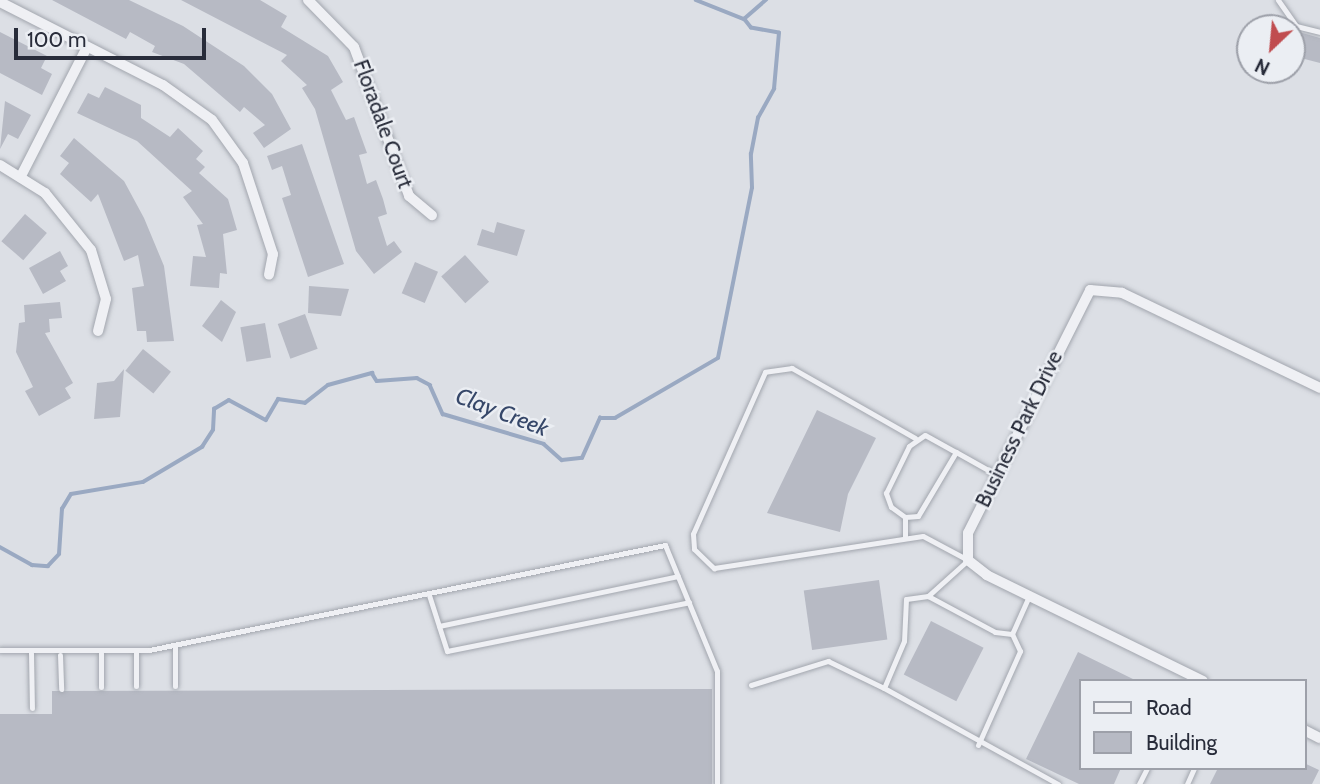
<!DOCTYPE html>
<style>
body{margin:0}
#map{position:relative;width:1320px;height:784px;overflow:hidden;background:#dcdfe5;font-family:Cabin,sans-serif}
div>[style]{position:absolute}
.stream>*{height:3.5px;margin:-1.75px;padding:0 1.75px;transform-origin:1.75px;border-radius:1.75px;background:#9aa9c2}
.building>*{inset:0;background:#b7bac4;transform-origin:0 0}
.roads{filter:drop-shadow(0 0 2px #a2a6ae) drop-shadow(0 0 2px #a2a6ae)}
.lane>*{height:5px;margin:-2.5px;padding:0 2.5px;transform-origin:2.5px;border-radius:2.5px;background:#eff0f4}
.street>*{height:10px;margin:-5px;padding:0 5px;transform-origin:5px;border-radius:5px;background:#eff0f4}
span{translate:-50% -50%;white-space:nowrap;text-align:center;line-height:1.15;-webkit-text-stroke:5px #ebeef3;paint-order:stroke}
.street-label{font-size:21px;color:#282c3a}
.water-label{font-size:23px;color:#364769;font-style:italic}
.legend{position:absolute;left:1079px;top:679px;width:228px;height:91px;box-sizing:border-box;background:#ebeef3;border:2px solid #9da0a9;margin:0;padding:9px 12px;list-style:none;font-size:21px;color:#282c3a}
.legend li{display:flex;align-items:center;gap:14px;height:35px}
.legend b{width:35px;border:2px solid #9da0a9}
.north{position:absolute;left:1236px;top:14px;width:70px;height:70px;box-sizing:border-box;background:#ebeef3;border:2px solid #9da0a9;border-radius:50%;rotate:206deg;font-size:19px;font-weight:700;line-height:28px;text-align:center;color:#282c3a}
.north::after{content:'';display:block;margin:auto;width:24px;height:32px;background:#c04c4f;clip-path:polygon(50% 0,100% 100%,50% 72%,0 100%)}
.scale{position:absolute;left:14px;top:28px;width:192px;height:32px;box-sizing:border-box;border:4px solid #282c3a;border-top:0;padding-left:9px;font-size:21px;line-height:24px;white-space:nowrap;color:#282c3a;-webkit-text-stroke:5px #ebeef3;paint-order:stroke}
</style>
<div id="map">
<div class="stream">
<i style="left:696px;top:0;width:52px;rotate:21.6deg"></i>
<i style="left:744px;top:19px;width:29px;rotate:-41deg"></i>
<i style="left:0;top:547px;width:37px;rotate:29deg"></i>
<i style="left:32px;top:565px;width:16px;rotate:4deg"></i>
<i style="left:48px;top:566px;width:16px;rotate:-47deg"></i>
<i style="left:59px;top:554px;width:45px;rotate:-86.2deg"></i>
<i style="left:62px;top:509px;width:17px;rotate:-59deg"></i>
<i style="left:71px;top:494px;width:73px;rotate:-9.5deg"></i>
<i style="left:143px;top:482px;width:69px;rotate:-30.7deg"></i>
<i style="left:202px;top:447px;width:20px;rotate:-57deg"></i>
<i style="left:213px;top:430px;width:21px;rotate:-87deg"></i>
<i style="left:214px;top:409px;width:17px;rotate:-31deg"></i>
<i style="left:229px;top:400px;width:42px;rotate:28.4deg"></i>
<i style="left:266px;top:420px;width:24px;rotate:-60deg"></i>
<i style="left:278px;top:399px;width:27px;rotate:8deg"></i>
<i style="left:305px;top:403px;width:29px;rotate:-38deg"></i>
<i style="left:328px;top:385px;width:46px;rotate:-15.3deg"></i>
<i style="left:372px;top:373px;width:9px;rotate:58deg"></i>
<i style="left:377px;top:381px;width:40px;rotate:-4.3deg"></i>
<i style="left:417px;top:378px;width:15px;rotate:28deg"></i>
<i style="left:430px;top:385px;width:32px;rotate:66deg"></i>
<i style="left:443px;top:414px;width:105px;rotate:16.5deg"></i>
<i style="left:544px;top:444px;width:24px;rotate:42deg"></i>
<i style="left:562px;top:460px;width:20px;rotate:-6deg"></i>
<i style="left:582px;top:458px;width:44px;rotate:-65.8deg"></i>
<i style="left:600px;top:418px;width:15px"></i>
<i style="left:615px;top:418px;width:119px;rotate:-30.2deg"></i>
<i style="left:718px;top:358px;width:173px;rotate:-78.7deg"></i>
<i style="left:752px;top:188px;width:34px;rotate:-92deg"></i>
<i style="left:751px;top:154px;width:37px;rotate:-79deg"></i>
<i style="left:758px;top:118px;width:33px;rotate:-61deg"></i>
<i style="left:774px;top:89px;width:56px;rotate:-84.9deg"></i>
<i style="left:779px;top:33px;width:28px;rotate:-170deg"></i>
<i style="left:751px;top:28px;width:11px;rotate:-128deg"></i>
</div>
<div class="building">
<i style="clip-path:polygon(52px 0,129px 0,183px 26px,244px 66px,272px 94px,291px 129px,264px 148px,253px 133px,265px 125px,244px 107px,240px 112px,184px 64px,152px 52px,155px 46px,130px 32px,126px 39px)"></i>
<i style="clip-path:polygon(181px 0,260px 0,287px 16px,281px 27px,328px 56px,343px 82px,331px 90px,346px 120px,354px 117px,367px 153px,359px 155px,367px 184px,376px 180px,383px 199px,387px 214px,378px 217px,387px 246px,394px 241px,402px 252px,374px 274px,356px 251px,315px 109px,302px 88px,307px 85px,281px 61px,287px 55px)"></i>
<i style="clip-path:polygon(0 32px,47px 56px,41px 68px,52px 74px,42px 95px,0 73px)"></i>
<i style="clip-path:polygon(1299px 32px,1320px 38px,1320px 63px,1293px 56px)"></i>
<i style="clip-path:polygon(105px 87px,141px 105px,141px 118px,170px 137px,178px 128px,203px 151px,196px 159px,205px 167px,199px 173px,228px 199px,237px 230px,223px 234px,227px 274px,220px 273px,219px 288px,190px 286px,193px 256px,206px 257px,197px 225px,203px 224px,183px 197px,192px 191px,137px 141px,77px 113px,88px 93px,99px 98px)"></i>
<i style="clip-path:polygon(5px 101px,31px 115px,18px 139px,8px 134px,0 149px)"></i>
<i style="clip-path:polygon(74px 138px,124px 181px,144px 218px,164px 266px,174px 341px,147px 342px,146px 331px,137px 331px,132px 288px,144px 286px,138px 255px,124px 261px,98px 194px,91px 202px,60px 174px,69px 163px,60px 156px)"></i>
<i style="clip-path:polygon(302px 144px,344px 264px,308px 277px,282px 198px,291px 195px,282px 166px,272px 170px,267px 156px)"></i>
<i style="left:25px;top:214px;width:29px;height:36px;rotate:41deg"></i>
<i style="clip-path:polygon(497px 222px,525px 230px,517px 256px,477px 245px,482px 229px,494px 233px)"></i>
<i style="clip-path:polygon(60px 251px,68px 266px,60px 271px,66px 281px,43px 294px,29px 268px)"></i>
<i style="left:465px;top:255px;width:36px;height:32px;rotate:48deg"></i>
<i style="left:415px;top:262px;width:25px;height:34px;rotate:23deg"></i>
<i style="clip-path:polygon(309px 286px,349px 289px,341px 316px,308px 313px)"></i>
<i style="clip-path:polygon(221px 300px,236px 312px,222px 342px,202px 326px)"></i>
<i style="clip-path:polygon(60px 302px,62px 318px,49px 319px,50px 332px,45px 333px,73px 383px,65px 388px,71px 398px,39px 416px,25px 391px,33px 387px,16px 352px,19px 323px,25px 322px,24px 305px)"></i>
<i style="left:305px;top:314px;width:37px;height:29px;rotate:70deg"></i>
<i style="left:265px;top:323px;width:35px;height:25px;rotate:80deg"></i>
<i style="left:143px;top:349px;width:36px;height:28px;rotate:39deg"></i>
<i style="clip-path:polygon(124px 369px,120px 417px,94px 419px,97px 383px,114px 381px)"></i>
<i style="clip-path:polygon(817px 410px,876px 438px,848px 494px,840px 532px,767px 513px)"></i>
<i style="left:879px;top:580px;width:60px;height:76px;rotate:82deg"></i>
<i style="left:931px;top:621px;width:59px;height:60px;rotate:27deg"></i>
<i style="clip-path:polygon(1078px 652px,1137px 681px,1080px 681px,1080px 768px,1121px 768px,1114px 784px,1079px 784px,1026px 759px)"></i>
<i style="clip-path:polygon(712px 689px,712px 784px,0 784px,0 714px,52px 714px,52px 691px)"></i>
<i style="clip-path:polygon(1304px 763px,1319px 770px,1312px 784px,1210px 784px,1218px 768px,1304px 768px)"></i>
</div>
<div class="roads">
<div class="lane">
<i style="left:1278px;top:0;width:32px;rotate:55deg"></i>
<i style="left:1296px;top:26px;width:25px;rotate:14deg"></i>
<i style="left:915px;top:438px;width:142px;rotate:-150.4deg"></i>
<i style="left:792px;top:368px;width:27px;rotate:172deg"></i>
<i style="left:765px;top:372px;width:177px;rotate:114deg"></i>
<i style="left:693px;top:534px;width:15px;rotate:86deg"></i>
<i style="left:694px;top:549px;width:28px;rotate:44deg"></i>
<i style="left:714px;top:568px;width:211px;rotate:-8.7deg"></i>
<i style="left:923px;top:536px;width:51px;rotate:28.1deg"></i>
<i style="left:968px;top:560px;width:54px;rotate:138deg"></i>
<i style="left:928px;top:596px;width:76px;rotate:28.2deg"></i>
<i style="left:995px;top:632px;width:17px;rotate:7deg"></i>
<i style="left:956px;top:452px;width:74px;rotate:120.7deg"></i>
<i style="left:918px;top:516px;width:13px;rotate:176deg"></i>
<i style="left:905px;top:517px;width:17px;rotate:-144deg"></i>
<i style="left:891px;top:507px;width:15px;rotate:-110deg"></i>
<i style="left:886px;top:493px;width:52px;rotate:-63.9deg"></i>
<i style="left:909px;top:446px;width:19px;rotate:-35deg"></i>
<i style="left:925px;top:435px;width:35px;rotate:29deg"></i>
<i style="left:956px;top:452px;width:47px;rotate:29.3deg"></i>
<i style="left:905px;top:517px;width:19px;rotate:90deg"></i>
<i style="left:429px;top:595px;width:59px;rotate:72.2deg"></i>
<i style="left:447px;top:651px;width:247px;rotate:-11.4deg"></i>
<i style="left:928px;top:596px;width:22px;rotate:172deg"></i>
<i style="left:906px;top:599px;width:42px;rotate:92.7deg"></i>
<i style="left:904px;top:641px;width:51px;rotate:113.1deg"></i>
<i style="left:884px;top:688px;width:199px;rotate:28.9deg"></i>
<i style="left:439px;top:626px;width:244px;rotate:-11.8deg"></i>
<i style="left:0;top:650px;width:149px"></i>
<i style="left:149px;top:650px;width:527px;rotate:-11.5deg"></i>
<i style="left:665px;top:545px;width:136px;rotate:67.6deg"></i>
<i style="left:717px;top:671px;width:113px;rotate:90deg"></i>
<i style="left:31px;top:653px;width:55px;rotate:89deg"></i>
<i style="left:60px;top:655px;width:34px;rotate:88deg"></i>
<i style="left:751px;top:685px;width:81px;rotate:-17.3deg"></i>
<i style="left:828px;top:661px;width:62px;rotate:25.7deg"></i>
<i style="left:136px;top:686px;width:35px;rotate:-90deg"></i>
<i style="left:175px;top:686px;width:41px;rotate:-90deg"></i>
<i style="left:101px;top:687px;width:34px;rotate:-90deg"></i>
<i style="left:978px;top:745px;width:103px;rotate:-65.9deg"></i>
<i style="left:1020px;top:651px;width:19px;rotate:-115deg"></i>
<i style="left:1012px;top:634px;width:42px;rotate:-65.9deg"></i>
<i style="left:1139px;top:784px;width:18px;rotate:-63deg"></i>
<i style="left:1187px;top:784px;width:17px;rotate:-66deg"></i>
</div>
<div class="street">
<i style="left:308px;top:0;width:66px;rotate:45.6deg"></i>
<i style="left:354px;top:47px;width:159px;rotate:69.7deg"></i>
<i style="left:409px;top:196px;width:30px;rotate:40deg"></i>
<i style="left:0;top:2px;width:183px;rotate:27deg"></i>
<i style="left:163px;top:85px;width:60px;rotate:35.5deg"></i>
<i style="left:212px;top:120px;width:53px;rotate:54.2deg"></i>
<i style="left:243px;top:163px;width:96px;rotate:71.8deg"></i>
<i style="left:273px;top:254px;width:21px;rotate:101deg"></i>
<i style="left:0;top:165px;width:53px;rotate:31.9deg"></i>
<i style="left:45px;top:193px;width:73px;rotate:51.1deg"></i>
<i style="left:91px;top:250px;width:51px;rotate:73deg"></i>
<i style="left:106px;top:299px;width:33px;rotate:104deg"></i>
<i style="left:21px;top:176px;width:145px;rotate:-62.9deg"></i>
<i style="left:1203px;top:681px;width:241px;rotate:-153.9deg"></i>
<i style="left:987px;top:575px;width:24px;rotate:-142deg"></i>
<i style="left:968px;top:560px;width:27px;rotate:-90deg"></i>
<i style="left:968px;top:533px;width:272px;rotate:-63.3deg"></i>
<i style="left:1090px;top:290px;width:32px;rotate:5deg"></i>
<i style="left:1122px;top:293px;width:220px;rotate:25.6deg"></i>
<i style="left:1304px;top:730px;width:18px;rotate:27deg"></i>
</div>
</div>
<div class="street-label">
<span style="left:383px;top:124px;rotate:70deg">Floradale Court</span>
<span style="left:1019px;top:429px;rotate:-64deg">Business Park Drive</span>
</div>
<div class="water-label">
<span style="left:502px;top:412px;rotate:21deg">Clay Creek</span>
</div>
<ul class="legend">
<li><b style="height:9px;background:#eff0f4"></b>Road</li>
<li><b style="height:19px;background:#b7bac4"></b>Building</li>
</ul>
<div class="north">N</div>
<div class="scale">100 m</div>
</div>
